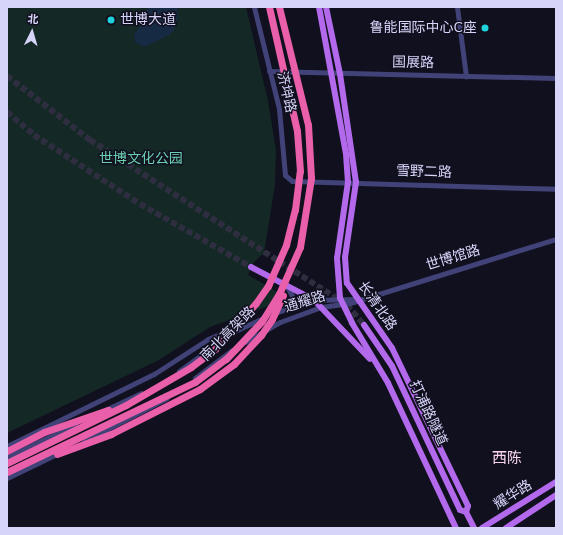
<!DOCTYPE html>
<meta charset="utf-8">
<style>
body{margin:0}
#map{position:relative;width:563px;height:535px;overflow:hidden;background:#11101f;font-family:"Nunito Sans","Noto Sans SC",sans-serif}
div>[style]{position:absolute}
.green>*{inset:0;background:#142826}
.water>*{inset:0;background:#162a43}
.major-tunnel>*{height:6px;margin-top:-3px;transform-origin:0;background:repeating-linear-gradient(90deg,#2f2d40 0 6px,transparent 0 9px)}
.minor>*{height:5px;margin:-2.5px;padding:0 2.5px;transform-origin:2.5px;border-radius:2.5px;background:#414278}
.major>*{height:6px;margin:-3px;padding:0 3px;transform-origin:3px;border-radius:3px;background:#b369eb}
.highway>*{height:7px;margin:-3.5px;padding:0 3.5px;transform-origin:3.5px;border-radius:3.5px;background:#e95fa9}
.highway-bridge>*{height:7px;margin:-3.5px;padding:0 3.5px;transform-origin:3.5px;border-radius:3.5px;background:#e95fa9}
.dots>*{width:11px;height:11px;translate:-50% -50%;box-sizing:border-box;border:2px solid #11101f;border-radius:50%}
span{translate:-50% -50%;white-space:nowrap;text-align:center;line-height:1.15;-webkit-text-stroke:3px #11101f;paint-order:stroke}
.poi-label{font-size:14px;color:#d6d4f9}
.left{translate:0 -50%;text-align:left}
.right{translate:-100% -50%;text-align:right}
.street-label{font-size:14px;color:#d6d4f9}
.park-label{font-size:14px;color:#6acfb0}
.neighbourhood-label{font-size:15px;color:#f9d5ee}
.frame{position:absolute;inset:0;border:8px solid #d6d4f9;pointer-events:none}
.north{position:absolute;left:12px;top:12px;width:40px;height:40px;-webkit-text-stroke:3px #11101f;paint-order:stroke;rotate:5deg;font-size:11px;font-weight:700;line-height:16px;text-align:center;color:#d6d4f9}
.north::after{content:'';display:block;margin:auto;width:14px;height:18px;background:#d6d4f9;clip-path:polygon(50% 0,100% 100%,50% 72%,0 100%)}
</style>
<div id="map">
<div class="green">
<i style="clip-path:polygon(7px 7px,246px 7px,268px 101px,276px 150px,275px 185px,264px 253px,254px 262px,248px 275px,284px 296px,285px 300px,210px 327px,159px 360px,7px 433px)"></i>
</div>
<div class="water">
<i style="clip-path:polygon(148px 7px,177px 7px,178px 17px,174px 30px,169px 35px,144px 47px,135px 42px,134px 35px,147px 15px)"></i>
</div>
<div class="major-tunnel">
<i style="left:7px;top:76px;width:105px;rotate:37.6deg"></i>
<i style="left:90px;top:140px;width:305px;rotate:32.7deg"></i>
<i style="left:347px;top:305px;width:26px;rotate:50deg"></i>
<i style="left:7px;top:112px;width:35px;rotate:40deg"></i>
<i style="left:34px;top:135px;width:126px;rotate:33.1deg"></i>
<i style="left:140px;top:204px;width:128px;rotate:29.6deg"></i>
</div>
<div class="minor">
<i style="left:254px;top:7px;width:105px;rotate:76.2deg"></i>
<i style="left:279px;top:109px;width:66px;rotate:84.8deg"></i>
<i style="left:285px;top:175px;width:9px;rotate:41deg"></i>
<i style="left:292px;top:181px;width:264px;rotate:1.7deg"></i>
<i style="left:457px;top:7px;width:70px;rotate:82.6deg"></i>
<i style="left:269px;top:71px;width:287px;rotate:1.4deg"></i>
<i style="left:285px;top:308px;width:7px;rotate:-45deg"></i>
<i style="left:290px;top:303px;width:7px;rotate:-74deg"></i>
<i style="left:292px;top:296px;width:11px;rotate:-117deg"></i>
<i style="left:274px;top:313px;width:42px;rotate:-18deg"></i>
<i style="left:314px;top:300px;width:42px;rotate:-1.4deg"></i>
<i style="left:233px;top:332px;width:35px;rotate:-25deg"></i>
<i style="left:245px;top:342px;width:40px;rotate:-29.7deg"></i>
<i style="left:280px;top:322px;width:44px;rotate:-20.1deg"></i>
<i style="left:321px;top:307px;width:29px;rotate:-8deg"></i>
<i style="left:350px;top:303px;width:216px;rotate:-17.3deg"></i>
<i style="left:179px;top:371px;width:32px;rotate:-36deg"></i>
<i style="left:195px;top:378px;width:46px;rotate:-37.1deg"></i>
<i style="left:105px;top:410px;width:40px;rotate:-25deg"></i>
<i style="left:84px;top:441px;width:93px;rotate:-27.4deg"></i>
<i style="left:7px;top:446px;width:164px;rotate:-26.1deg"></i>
<i style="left:154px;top:374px;width:64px;rotate:-32.9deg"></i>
<i style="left:208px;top:339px;width:26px;rotate:-23deg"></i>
<i style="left:7px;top:457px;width:76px;rotate:-25.6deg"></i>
<i style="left:7px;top:478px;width:58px;rotate:-25.7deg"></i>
</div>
<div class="major">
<i style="left:319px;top:7px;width:149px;rotate:79.6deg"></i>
<i style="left:346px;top:154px;width:28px;rotate:86deg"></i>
<i style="left:348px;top:182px;width:77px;rotate:98.2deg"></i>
<i style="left:337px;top:258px;width:40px;rotate:85.7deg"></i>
<i style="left:340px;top:298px;width:28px;rotate:64deg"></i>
<i style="left:352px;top:323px;width:70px;rotate:59deg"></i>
<i style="left:388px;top:383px;width:160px;rotate:64.9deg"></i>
<i style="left:326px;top:7px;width:68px;rotate:78.2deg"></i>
<i style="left:340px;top:74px;width:109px;rotate:81.6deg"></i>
<i style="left:356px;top:182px;width:76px;rotate:98.3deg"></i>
<i style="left:345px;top:257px;width:26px;rotate:86deg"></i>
<i style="left:347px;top:283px;width:79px;rotate:55.3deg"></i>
<i style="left:392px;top:348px;width:175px;rotate:64.3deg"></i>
<i style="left:468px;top:506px;width:6px;rotate:108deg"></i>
<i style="left:466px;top:512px;width:18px;rotate:63deg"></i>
<i style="left:251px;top:267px;width:71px;rotate:27.6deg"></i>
<i style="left:314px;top:300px;width:81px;rotate:46.5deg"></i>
<i style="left:364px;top:325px;width:50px;rotate:55.7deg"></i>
<i style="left:392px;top:366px;width:159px;rotate:64.7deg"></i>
<i style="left:460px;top:510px;width:6px;rotate:18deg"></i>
<i style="left:482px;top:528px;width:87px;rotate:-31.9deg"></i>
<i style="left:506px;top:528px;width:60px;rotate:-33.4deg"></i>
</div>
<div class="highway">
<i style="left:7px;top:451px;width:42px;rotate:-27.2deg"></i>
<i style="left:57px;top:454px;width:58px;rotate:-20.3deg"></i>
<i style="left:111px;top:434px;width:100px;rotate:-26.8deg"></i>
<i style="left:200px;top:389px;width:42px;rotate:-36.3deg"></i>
<i style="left:234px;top:364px;width:40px;rotate:-47deg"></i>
</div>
<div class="highway-bridge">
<i style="left:261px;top:335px;width:19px;rotate:-55deg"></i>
<i style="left:272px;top:319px;width:26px;rotate:-65deg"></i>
<i style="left:44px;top:432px;width:68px;rotate:-19deg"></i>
<i style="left:7px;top:463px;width:132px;rotate:-26deg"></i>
<i style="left:126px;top:405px;width:75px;rotate:-30.3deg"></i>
<i style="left:191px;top:367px;width:31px;rotate:-37deg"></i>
<i style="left:216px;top:348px;width:60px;rotate:-48.4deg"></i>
<i style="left:256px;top:303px;width:21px;rotate:-55deg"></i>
<i style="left:268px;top:286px;width:45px;rotate:-66.3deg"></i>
<i style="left:286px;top:245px;width:36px;rotate:-76deg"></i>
<i style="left:295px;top:210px;width:39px;rotate:-83deg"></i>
<i style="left:300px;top:171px;width:40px;rotate:-94.3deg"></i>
<i style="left:297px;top:131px;width:127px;rotate:-102.7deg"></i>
<i style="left:7px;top:472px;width:208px;rotate:-25.6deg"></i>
<i style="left:195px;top:382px;width:39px;rotate:-37deg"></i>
<i style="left:226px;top:359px;width:52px;rotate:-46.5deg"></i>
<i style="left:262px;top:321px;width:32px;rotate:-58deg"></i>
<i style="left:279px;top:294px;width:51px;rotate:-65.9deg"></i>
<i style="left:300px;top:247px;width:70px;rotate:-80.9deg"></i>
<i style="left:311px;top:178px;width:53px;rotate:-93.2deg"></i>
<i style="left:308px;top:125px;width:122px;rotate:-103.8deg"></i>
</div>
<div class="dots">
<i style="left:111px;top:20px;background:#1ed3db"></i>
<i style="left:485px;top:28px;background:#1ed3db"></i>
</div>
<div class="poi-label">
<span class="left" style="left:120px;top:20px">世博大道</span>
<span class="right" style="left:477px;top:28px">鲁能国际中心C座</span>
</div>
<div class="street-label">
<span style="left:413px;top:63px;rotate:1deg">国展路</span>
<span style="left:286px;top:92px;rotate:77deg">济坤路</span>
<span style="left:424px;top:172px;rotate:2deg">雪野二路</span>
<span style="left:453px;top:258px;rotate:-17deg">世博馆路</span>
<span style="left:305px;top:302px;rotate:-17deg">通耀路</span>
<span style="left:377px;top:306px;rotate:55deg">长清北路</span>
<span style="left:228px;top:334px;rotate:-45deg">南北高架路</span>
<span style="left:428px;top:413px;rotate:65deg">打浦路隧道</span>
<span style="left:513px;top:495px;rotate:-32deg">耀华路</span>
</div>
<div class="park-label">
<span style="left:141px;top:159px">世博文化公园</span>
</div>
<div class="neighbourhood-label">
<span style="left:507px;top:459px">西陈</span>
</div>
<div class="frame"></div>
<div class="north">北</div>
</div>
